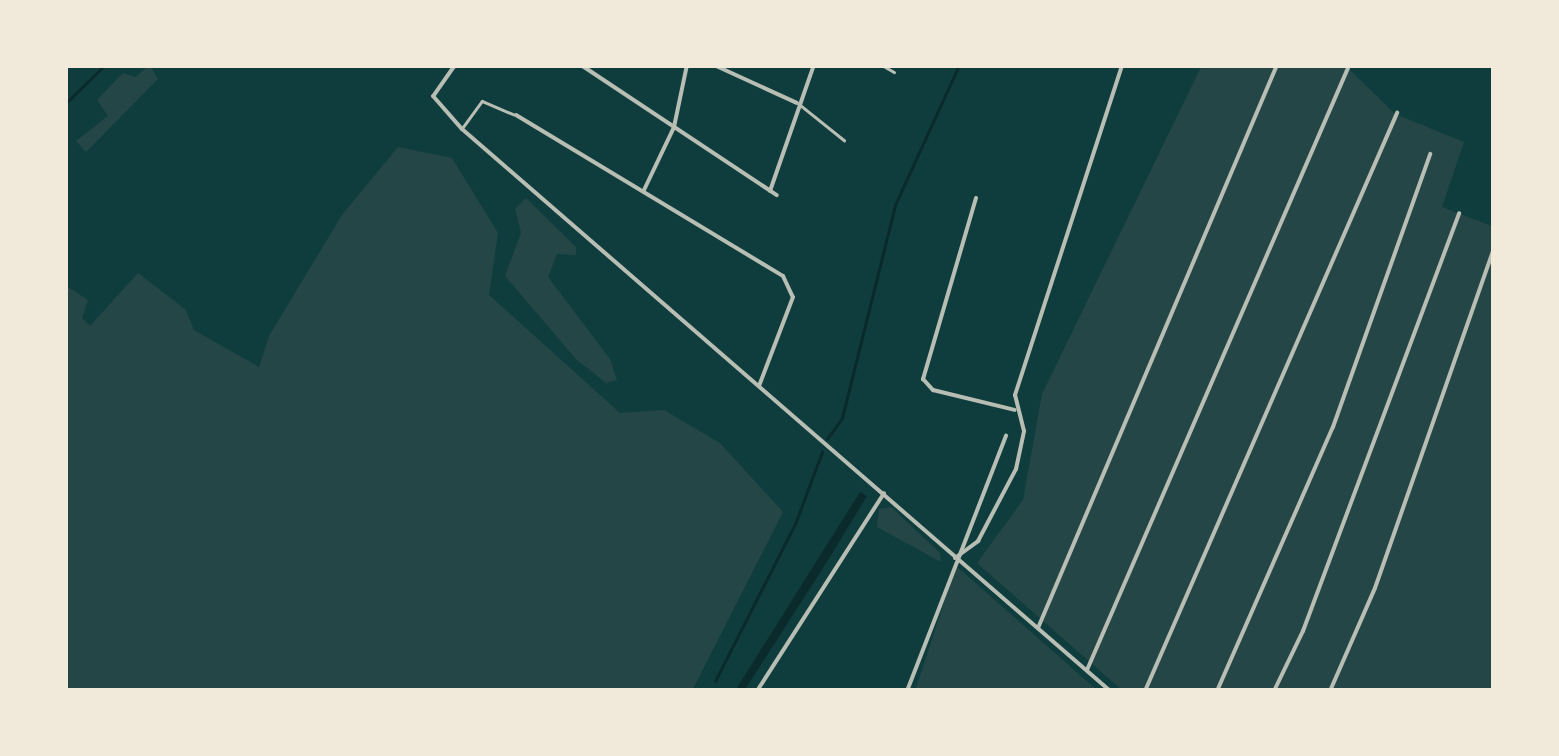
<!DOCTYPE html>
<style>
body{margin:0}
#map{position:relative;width:1559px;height:756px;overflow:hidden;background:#0f3d3e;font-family:Roboto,sans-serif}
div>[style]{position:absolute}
.green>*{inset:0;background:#244646}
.water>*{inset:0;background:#0a2a2b}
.stream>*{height:2.5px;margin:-1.25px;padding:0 1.25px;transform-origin:1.25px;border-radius:1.25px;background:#0a2a2b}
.service>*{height:2.5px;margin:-1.25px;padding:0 1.25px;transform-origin:1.25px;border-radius:1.25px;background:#b8beb3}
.minor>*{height:4px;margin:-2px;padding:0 2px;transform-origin:2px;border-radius:2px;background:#b8beb3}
span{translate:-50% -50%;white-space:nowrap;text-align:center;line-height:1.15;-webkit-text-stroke:10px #f1e9da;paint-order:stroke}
.frame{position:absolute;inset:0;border:68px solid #f1e9da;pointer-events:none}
</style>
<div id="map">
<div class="green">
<i style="clip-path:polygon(150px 65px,158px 79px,86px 152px,76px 141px,108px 116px,97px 100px,123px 73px,135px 77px)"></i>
<i style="clip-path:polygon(1202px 65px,1345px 65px,1395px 114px,1464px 142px,1442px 207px,1494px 227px,1494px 691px,1123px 691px,977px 563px,1023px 500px,1042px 394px)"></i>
<i style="clip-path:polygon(398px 147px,452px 158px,498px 233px,489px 295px,620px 413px,664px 410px,720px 443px,783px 512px,692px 691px,65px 691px,65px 285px,88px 300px,82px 318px,90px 326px,138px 273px,186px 310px,194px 330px,259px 367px,269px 336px,342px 215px)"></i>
<i style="clip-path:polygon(526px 198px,576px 247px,576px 255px,557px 254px,548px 277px,610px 359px,617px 380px,606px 383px,576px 359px,505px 276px,521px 233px,515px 209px)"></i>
<i style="clip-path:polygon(891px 507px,940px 553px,941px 562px,877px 527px,879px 509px)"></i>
<i style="clip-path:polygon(956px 566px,1098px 691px,915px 691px)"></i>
</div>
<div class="water">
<i style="clip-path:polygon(860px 492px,867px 496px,825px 565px,744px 691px,735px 691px)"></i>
</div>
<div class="stream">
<i style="left:65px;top:104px;width:56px;rotate:-44.3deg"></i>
<i style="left:827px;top:439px;width:26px;rotate:-54deg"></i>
<i style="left:842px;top:418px;width:219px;rotate:-76deg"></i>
<i style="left:895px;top:205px;width:154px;rotate:-65.4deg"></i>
<i style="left:715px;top:681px;width:176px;rotate:-63deg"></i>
<i style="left:795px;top:524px;width:77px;rotate:-69.4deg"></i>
</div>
<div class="service">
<i style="left:882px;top:65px;width:14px;rotate:30deg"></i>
<i style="left:799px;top:104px;width:58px;rotate:38.7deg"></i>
<i style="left:463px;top:127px;width:32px;rotate:-54deg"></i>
<i style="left:482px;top:101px;width:34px;rotate:23deg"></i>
</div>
<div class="minor">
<i style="left:455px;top:65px;width:38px;rotate:125deg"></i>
<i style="left:433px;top:96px;width:44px;rotate:48.7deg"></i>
<i style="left:462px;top:129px;width:858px;rotate:40.93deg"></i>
<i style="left:581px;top:65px;width:235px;rotate:33.6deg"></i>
<i style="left:714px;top:65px;width:91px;rotate:24.6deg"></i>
<i style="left:516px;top:115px;width:312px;rotate:31.1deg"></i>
<i style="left:783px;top:276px;width:23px;rotate:65deg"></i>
<i style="left:793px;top:297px;width:95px;rotate:110.9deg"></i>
<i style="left:644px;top:190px;width:70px;rotate:-64.5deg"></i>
<i style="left:674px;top:127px;width:63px;rotate:-78.2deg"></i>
<i style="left:770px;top:191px;width:133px;rotate:-70.8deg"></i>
<i style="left:976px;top:198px;width:189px;rotate:106.3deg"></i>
<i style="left:923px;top:379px;width:15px;rotate:48deg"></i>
<i style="left:933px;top:390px;width:84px;rotate:13.7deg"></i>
<i style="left:955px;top:558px;width:29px;rotate:-36deg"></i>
<i style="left:978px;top:541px;width:81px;rotate:-62.2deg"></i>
<i style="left:1016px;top:469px;width:39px;rotate:-78deg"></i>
<i style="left:1024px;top:431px;width:37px;rotate:-104deg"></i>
<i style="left:1015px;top:395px;width:347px;rotate:-72deg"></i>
<i style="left:1038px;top:628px;width:612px;rotate:-67deg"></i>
<i style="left:1087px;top:670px;width:656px;rotate:-66.56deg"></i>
<i style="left:757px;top:691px;width:235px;rotate:-57.3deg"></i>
<i style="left:907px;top:691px;width:274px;rotate:-68.8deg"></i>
<i style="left:1145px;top:691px;width:631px;rotate:-66.44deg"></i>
<i style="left:1217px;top:691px;width:288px;rotate:-66.3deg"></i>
<i style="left:1333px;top:427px;width:290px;rotate:-70.4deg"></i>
<i style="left:1274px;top:691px;width:67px;rotate:-64.2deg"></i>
<i style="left:1303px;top:631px;width:446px;rotate:-69.5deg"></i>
<i style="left:1330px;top:691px;width:112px;rotate:-66.4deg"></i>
<i style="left:1375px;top:588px;width:359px;rotate:-70.7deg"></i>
</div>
<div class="frame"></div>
</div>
